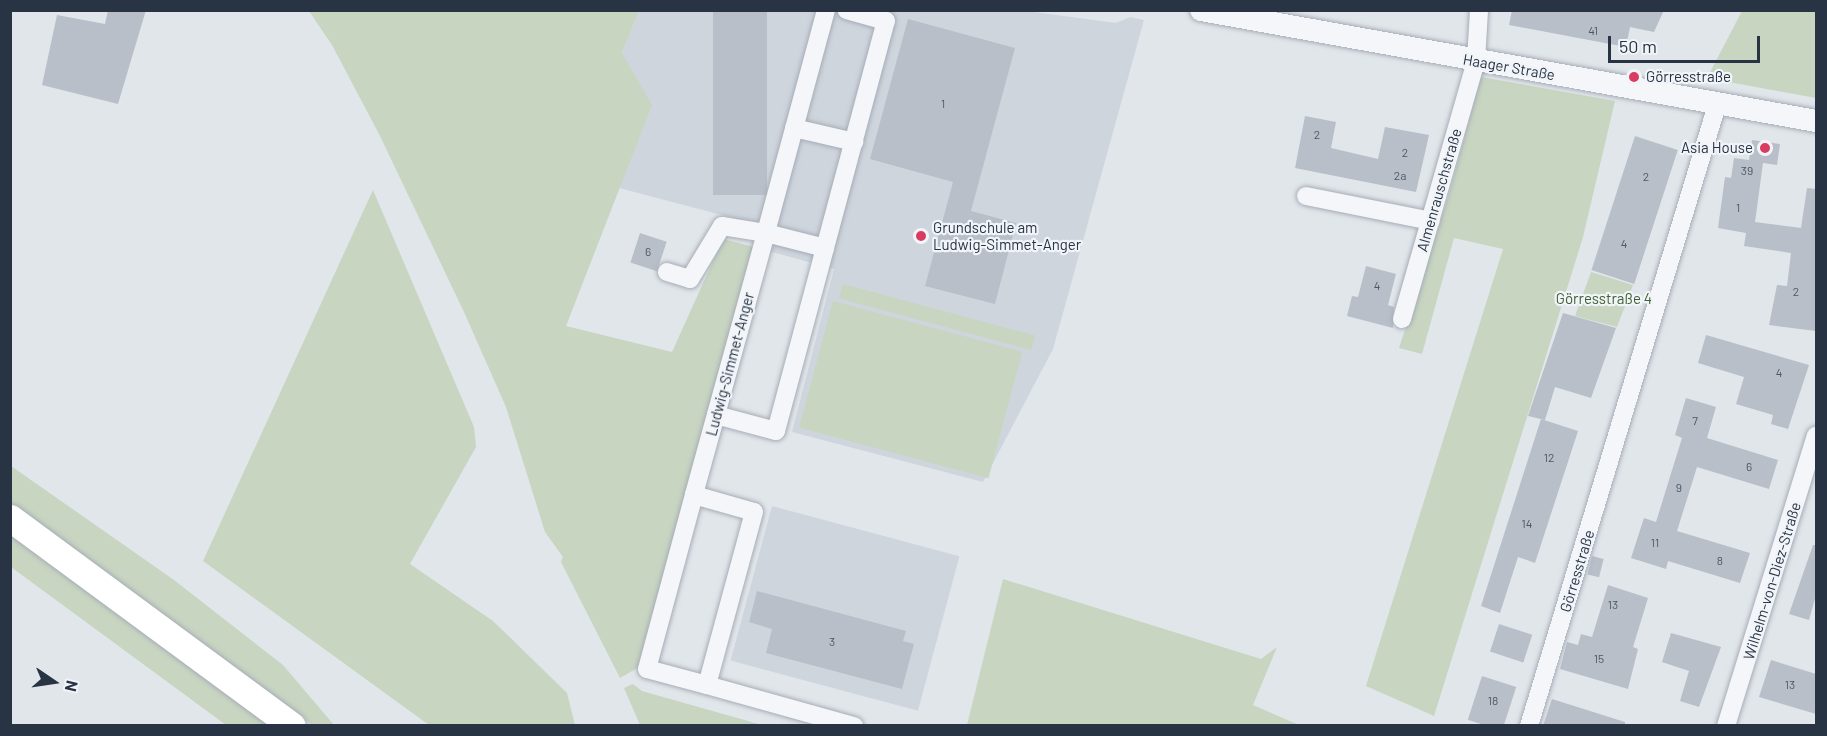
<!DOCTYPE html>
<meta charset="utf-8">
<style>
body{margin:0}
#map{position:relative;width:1827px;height:736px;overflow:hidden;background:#e1e6eb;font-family:Barlow,sans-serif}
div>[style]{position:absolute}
.built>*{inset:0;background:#cfd5dd;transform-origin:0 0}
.green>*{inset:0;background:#c8d5c1;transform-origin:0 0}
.building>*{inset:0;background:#b8bfc9;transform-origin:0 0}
.roads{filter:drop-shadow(0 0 2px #a6adb6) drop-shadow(0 0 2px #a6adb6)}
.minor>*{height:18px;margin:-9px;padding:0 9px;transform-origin:9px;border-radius:9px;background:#f4f6f9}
.tertiary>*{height:22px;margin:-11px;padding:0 11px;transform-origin:11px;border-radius:11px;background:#f4f6f9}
.primary>*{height:27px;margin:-13.5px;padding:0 13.5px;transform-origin:13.5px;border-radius:13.5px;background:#fff}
.dots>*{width:16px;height:16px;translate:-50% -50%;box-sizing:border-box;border:3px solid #f1f4f8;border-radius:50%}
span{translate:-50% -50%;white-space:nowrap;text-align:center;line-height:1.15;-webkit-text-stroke:4.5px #f1f4f8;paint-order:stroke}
.number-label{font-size:12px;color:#4c5765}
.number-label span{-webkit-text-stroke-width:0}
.street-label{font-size:15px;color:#283444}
.poi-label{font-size:15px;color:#283444}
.left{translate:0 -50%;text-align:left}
.right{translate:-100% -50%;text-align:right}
.park-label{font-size:15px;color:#406134}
.frame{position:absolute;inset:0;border:12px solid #283444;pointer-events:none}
.north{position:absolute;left:24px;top:652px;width:60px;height:60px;-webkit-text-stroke:4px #f1f4f8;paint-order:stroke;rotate:103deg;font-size:16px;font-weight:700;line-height:24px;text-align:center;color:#283444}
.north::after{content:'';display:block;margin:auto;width:21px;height:27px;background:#283444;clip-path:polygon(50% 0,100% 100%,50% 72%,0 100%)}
.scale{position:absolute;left:1608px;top:36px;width:152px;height:27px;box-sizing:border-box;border:3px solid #283444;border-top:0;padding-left:8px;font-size:18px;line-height:21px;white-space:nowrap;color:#283444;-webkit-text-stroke:4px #f1f4f8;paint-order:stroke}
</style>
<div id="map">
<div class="built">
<i style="clip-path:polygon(1019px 10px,1116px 23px,1130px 17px,1144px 20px,1053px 349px,983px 482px,792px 432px,834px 269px,754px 247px,760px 225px,558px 172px,622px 53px,639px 11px)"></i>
<i style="left:772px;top:506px;width:194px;height:160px;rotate:15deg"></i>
</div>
<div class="green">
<i style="clip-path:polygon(309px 11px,639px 11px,622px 53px,652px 105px,566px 326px,672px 352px,723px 239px,754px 247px,639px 667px,620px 678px,561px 562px,563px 557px,545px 532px,506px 407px,464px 312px,380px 136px,332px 45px)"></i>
<i style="clip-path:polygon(1742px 11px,1816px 11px,1816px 98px,1707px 78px)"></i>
<i style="clip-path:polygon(1481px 77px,1615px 101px,1583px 237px,1434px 716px,1366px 686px,1503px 249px,1454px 238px,1422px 354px,1399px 348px,1448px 198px)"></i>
<i style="clip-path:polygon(373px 190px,474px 427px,476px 447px,410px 564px,493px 621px,567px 693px,575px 725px,429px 725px,203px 561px)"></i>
<i style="clip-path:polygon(1591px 272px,1633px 285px,1617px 327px,1575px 316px)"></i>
<i style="left:843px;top:284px;width:199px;height:15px;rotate:15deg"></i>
<i style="left:833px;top:301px;width:196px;height:131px;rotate:15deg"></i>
<i style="clip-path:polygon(11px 466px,174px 580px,283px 665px,334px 725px,312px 725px,11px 503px)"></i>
<i style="clip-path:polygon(10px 533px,271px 725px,226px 725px,11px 567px)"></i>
<i style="clip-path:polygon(1003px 579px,1261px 659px,1277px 647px,1253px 705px,1299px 725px,967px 725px)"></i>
<i style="clip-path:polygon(633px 684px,642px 691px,762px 725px,640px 725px,624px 688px)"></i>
</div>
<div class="building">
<i style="clip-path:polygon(108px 10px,146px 10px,118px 104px,42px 85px,57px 15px,105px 24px)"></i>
<i style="left:713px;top:10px;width:54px;height:185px"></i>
<i style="clip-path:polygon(1512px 10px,1664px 10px,1654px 32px,1630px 27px,1626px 47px,1509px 25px)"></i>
<i style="clip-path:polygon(908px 19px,1015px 48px,971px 211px,1016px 223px,995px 304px,925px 286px,953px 182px,870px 159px)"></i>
<i style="clip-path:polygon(1305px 116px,1336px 122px,1331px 148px,1378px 159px,1385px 127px,1429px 135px,1416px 192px,1295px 168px)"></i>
<i style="left:1635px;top:136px;width:45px;height:141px;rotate:18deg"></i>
<i style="clip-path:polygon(1752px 140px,1780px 144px,1777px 165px,1763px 163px,1755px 222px,1801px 228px,1807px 188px,1816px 189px,1816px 331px,1769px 325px,1777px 285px,1787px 286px,1791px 253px,1744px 246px,1746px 233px,1718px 228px,1725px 177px,1731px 178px,1734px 158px,1749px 160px)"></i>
<i style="left:640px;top:233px;width:28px;height:31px;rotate:18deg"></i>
<i style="clip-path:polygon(1366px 266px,1396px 274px,1388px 305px,1394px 307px,1393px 328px,1347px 316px,1352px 296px,1358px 297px)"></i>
<i style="clip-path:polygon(1563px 313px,1616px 328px,1591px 398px,1555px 387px,1545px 420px,1528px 416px)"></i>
<i style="clip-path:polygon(1706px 335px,1809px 365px,1788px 429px,1771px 424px,1773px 415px,1736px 404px,1744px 377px,1698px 363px)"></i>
<i style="clip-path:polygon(1686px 398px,1716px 407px,1707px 438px,1778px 460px,1769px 489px,1697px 467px,1677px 531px,1750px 553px,1740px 583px,1668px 561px,1666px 569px,1631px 558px,1644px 518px,1656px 522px,1682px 438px,1675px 435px)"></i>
<i style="clip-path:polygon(1541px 419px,1578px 431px,1535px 563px,1518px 557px,1500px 613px,1481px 606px)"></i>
<i style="clip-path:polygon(1813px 545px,1816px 545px,1816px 595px,1809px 620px,1789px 614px)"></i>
<i style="left:1592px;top:556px;width:12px;height:19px;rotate:14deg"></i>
<i style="clip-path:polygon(1608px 585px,1648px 598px,1633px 647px,1638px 649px,1628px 689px,1560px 669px,1567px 642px,1578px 645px,1581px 634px,1592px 637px)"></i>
<i style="clip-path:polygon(757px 591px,906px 631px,903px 641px,914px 644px,902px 689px,766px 653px,772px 629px,749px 622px)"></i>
<i style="left:1499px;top:624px;width:35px;height:29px;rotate:18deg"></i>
<i style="clip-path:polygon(1671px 633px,1721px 647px,1699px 707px,1680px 701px,1689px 671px,1662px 662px)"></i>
<i style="clip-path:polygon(1771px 660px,1816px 674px,1816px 714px,1759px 697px)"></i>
<i style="left:1482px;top:676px;width:36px;height:46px;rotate:18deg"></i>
<i style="clip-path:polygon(1552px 699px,1625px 722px,1625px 726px,1543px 726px)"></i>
</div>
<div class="roads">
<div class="minor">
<i style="left:826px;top:10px;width:231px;rotate:105.1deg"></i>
<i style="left:766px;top:233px;width:61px;rotate:14.3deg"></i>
<i style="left:825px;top:248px;width:235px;rotate:-75deg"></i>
<i style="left:886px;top:21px;width:41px;rotate:-164.6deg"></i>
<i style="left:794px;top:128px;width:62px;rotate:13.1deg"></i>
<i style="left:1306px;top:196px;width:127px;rotate:11.3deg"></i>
<i style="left:667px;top:272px;width:24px;rotate:17deg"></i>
<i style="left:690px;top:279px;width:62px;rotate:-58.9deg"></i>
<i style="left:722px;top:226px;width:45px;rotate:9deg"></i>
<i style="left:766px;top:233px;width:272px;rotate:105.4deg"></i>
<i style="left:1402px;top:319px;width:268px;rotate:-74deg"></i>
<i style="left:1476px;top:61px;width:51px;rotate:-86.6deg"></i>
<i style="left:716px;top:415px;width:62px;rotate:14.9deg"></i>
<i style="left:776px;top:431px;width:189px;rotate:-75deg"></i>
<i style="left:694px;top:495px;width:62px;rotate:15.8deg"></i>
<i style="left:754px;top:512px;width:179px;rotate:105.2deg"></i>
<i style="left:707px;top:685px;width:62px;rotate:-165.1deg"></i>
<i style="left:647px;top:669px;width:180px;rotate:-74.9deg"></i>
<i style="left:707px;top:685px;width:153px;rotate:15.6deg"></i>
<i style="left:1529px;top:726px;width:649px;rotate:-73.16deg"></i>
<i style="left:1726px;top:726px;width:304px;rotate:-72.8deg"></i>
</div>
<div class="tertiary">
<i style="left:1201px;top:10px;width:625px;rotate:10.23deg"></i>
</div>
<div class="primary">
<i style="left:10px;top:518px;width:350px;rotate:36.4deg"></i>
</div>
</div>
<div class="dots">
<i style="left:1634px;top:77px;background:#d93c60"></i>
<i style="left:1765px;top:148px;background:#d93c60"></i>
<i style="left:921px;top:236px;background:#d93c60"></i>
</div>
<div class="number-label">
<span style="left:1593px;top:31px">41</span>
<span style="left:943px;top:104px">1</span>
<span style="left:1317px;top:135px">2</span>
<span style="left:1405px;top:153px">2</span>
<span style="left:1747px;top:171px">39</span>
<span style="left:1400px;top:176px">2a</span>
<span style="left:1646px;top:177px">2</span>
<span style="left:1738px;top:208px">1</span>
<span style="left:1624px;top:244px">4</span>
<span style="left:648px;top:252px">6</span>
<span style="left:1377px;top:286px">4</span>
<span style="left:1796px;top:292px">2</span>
<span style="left:1779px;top:373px">4</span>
<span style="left:1695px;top:421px">7</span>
<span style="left:1549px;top:458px">12</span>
<span style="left:1749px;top:467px">6</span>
<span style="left:1679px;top:488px">9</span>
<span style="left:1527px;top:524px">14</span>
<span style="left:1655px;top:543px">11</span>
<span style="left:1720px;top:561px">8</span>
<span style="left:1613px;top:605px">13</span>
<span style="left:832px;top:642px">3</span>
<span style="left:1599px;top:659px">15</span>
<span style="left:1790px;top:685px">13</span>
<span style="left:1493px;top:701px">18</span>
</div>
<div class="street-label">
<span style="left:1509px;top:67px;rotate:10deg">Haager Straße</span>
<span style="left:1439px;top:190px;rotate:-74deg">Almenrauschstraße</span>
<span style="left:730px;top:364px;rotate:-75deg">Ludwig-Simmet-Anger</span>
<span style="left:1577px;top:571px;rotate:-73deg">Görresstraße</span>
<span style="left:1772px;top:581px;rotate:-73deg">Wilhelm-von-Diez-Straße</span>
</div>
<div class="poi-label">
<span class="left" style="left:1646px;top:77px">Görresstraße</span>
<span class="right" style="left:1753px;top:148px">Asia House</span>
<span class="left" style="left:933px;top:236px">Grundschule am<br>Ludwig-Simmet-Anger</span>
</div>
<div class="park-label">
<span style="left:1604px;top:299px">Görresstraße 4</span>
</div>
<div class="frame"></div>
<div class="north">N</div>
<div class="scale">50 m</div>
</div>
